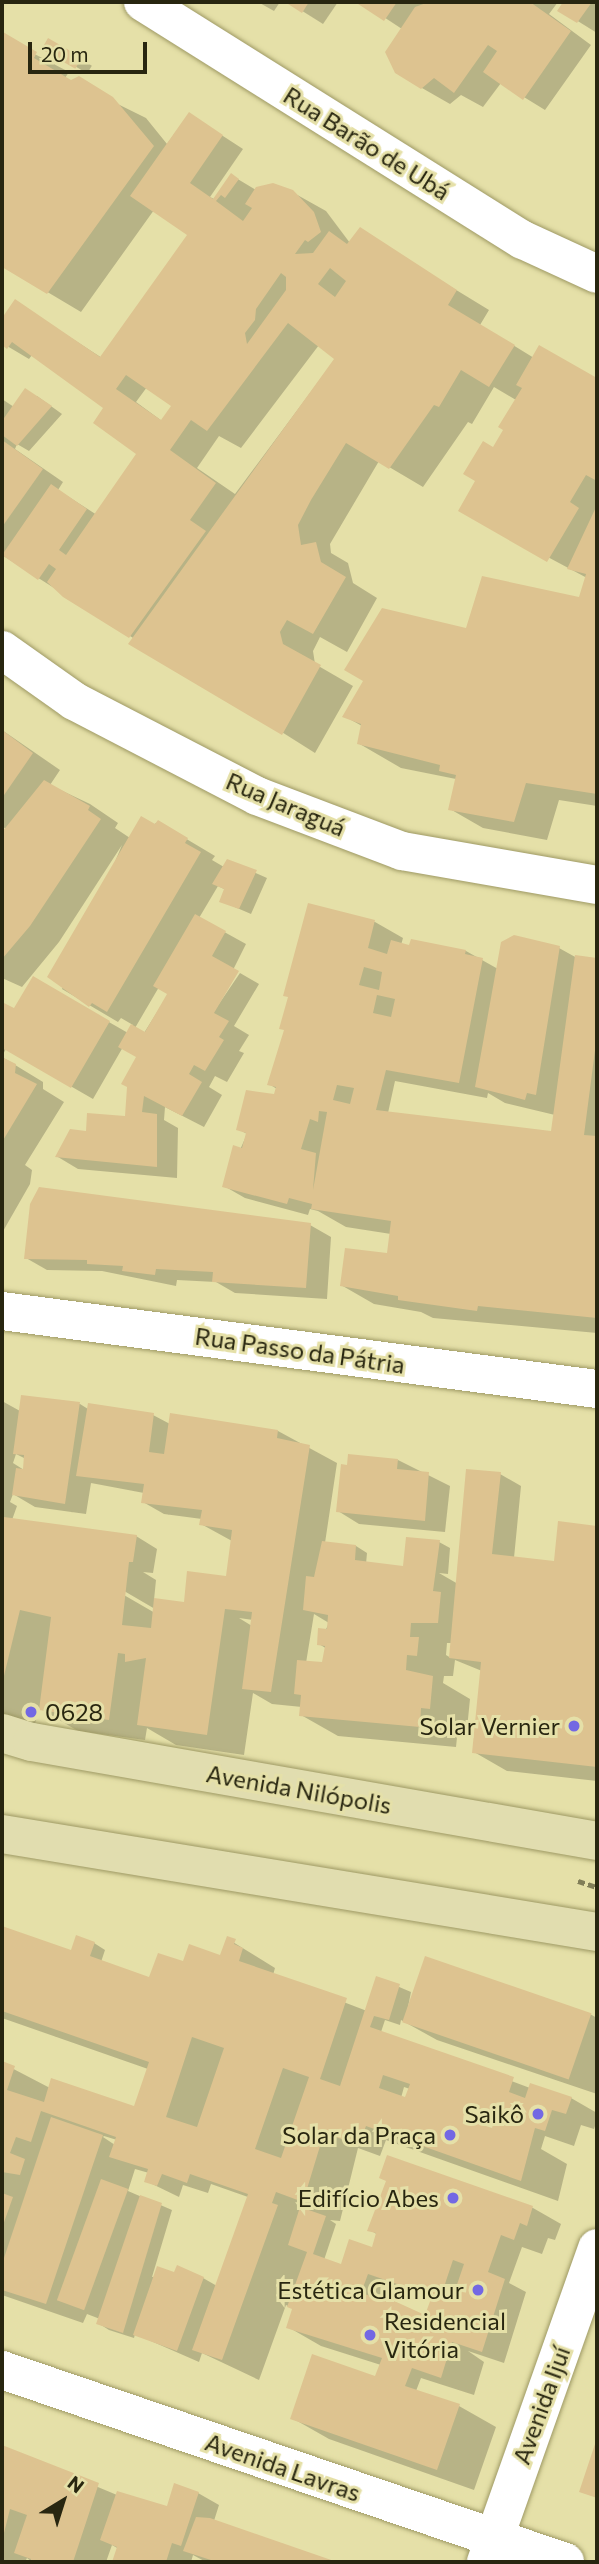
<!DOCTYPE html>
<meta charset="utf-8">
<style>
body{margin:0}
#map{position:relative;width:599px;height:2564px;overflow:hidden;background:#e5e0a8;font-family:Commissioner,sans-serif}
div>[style]{position:absolute}
.shadow>*{inset:0;background:#0003;transform-origin:0 0}
.building>*{inset:0;background:#ddc390;transform-origin:0 0}
.path>*{height:4.5px;margin-top:-2.25px;transform-origin:0;background:repeating-linear-gradient(90deg,#817e58 0 7px,transparent 0 10.5px)}
.roads{filter:drop-shadow(0 0 2px #9e9964) drop-shadow(0 0 2px #9e9964)}
.minor>*{height:38px;margin:-19px;padding:0 19px;transform-origin:19px;border-radius:19px;background:#fff}
.major>*{height:38px;margin:-19px;padding:0 19px;transform-origin:19px;border-radius:19px;background:#e1ddaf}
.dots>*{width:19px;height:19px;translate:-50% -50%;box-sizing:border-box;border:4px solid #e5e0a8;border-radius:50%}
span{translate:-50% -50%;white-space:nowrap;text-align:center;line-height:1.15;-webkit-text-stroke:6px #e5e0a8;paint-order:stroke}
.street-label{font-size:24px;color:#282610}
.poi-label{font-size:24px;color:#282610}
.left{translate:0 -50%;text-align:left}
.right{translate:-100% -50%;text-align:right}
.frame{position:absolute;inset:0;border:4px solid #282610;pointer-events:none}
.north{position:absolute;left:28px;top:2466px;width:70px;height:70px;-webkit-text-stroke:5px #e5e0a8;paint-order:stroke;rotate:38deg;font-size:19px;font-weight:700;line-height:28px;text-align:center;color:#282610}
.north::after{content:'';display:block;margin:auto;width:24px;height:32px;background:#282610;clip-path:polygon(50% 0,100% 100%,50% 72%,0 100%)}
.scale{position:absolute;left:28px;top:42px;width:119px;height:32px;box-sizing:border-box;border:4px solid #282610;border-top:0;padding-left:9px;font-size:21px;line-height:24px;white-space:nowrap;color:#282610;-webkit-text-stroke:5px #e5e0a8;paint-order:stroke}
</style>
<div id="map">
<div class="shadow">
<i style="clip-path:polygon(258px 2px,280px 2px,274px 11px)"></i>
<i style="clip-path:polygon(288px 2px,338px 2px,323px 24px)"></i>
<i style="clip-path:polygon(361px 2px,558px 2px,549px 14px,591px 45px,545px 110px,501px 83px,483px 107px,461px 95px,450px 104px,422px 88px,402px 29px)"></i>
<i style="clip-path:polygon(566px 2px,597px 2px,597px 33px,560px 10px)"></i>
<i style="clip-path:polygon(evenodd,2px 37px,69px 72px,65px 78px,146px 118px,167px 144px,189px 114px,243px 149px,210px 197px,214px 199px,231px 175px,256px 190px,292px 192px,326px 211px,350px 243px,430px 274px,489px 310px,480px 325px,534px 358px,540px 348px,597px 380px,597px 806px,559px 800px,547px 840px,483px 828px,450px 809px,456px 779px,401px 768px,358px 743px,362px 726px,344px 716px,467px 630px,580px 599px,587px 578px,460px 510px,506px 430px,516px 400px,494px 387px,472px 424px,468px 422px,423px 487px,379px 461px,330px 544px,331px 553px,348px 563px,353px 583px,377px 598px,347px 652px,320px 637px,313px 651px,315px 664px,353px 686px,315px 753px,2px 555px,2px 399px,14px 407px,37px 396px,62px 414px,29px 451px,17px 444px,15px 449px,63px 482px,58px 490px,97px 515px,139px 454px,105px 408px,32px 355px,29px 359px,2px 343px,2px 321px,16px 302px,102px 358px,189px 234px,154px 210px,81px 312px,2px 265px,2px 37px,319px 345px,336px 358px,235px 494px,197px 468px,219px 436px,241px 448px,319px 345px,2px 37px,147px 387px,173px 405px,162px 421px,136px 402px,147px 387px)"></i>
<i style="left:49px;top:40px;width:50px;height:9px;rotate:31deg"></i>
<i style="clip-path:polygon(evenodd,2px 730px,60px 770px,50px 785px,90px 804px,118px 823px,115px 828px,130px 838px,158px 822px,215px 856px,212px 860px,224px 867px,228px 861px,267px 878px,251px 914px,221px 901px,226px 890px,218px 886px,199px 918px,246px 944px,208px 1020px,240px 973px,259px 984px,234px 1026px,249px 1035px,239px 1051px,244px 1053px,227px 1082px,215px 1076px,209px 1087px,222px 1095px,204px 1127px,165px 1107px,164px 1120px,178px 1128px,177px 1178px,78px 1169px,58px 1157px,88px 1133px,126px 1118px,138px 1056px,123px 1047px,93px 1099px,6px 1049px,2px 1056px,2px 1004px,15px 1010px,34px 979px,128px 1033px,133px 1025px,121px 1018px,118px 1022px,62px 989px,122px 845px,59px 942px,22px 987px,2px 978px,2px 835px,6px 829px,2px 826px,2px 730px,159px 987px,169px 993px,144px 1033px,135px 1028px,159px 987px)"></i>
<i style="clip-path:polygon(evenodd,310px 905px,375px 922px,403px 938px,401px 945px,411px 947px,412px 941px,466px 951px,498px 969px,559px 948px,577px 958px,597px 960px,597px 1333px,433px 1318px,421px 1312px,374px 1304px,341px 1285px,388px 1255px,391px 1234px,346px 1227px,318px 1211px,310px 1209px,308px 1215px,245px 1198px,224px 1186px,247px 1134px,238px 1129px,275px 1096px,277px 1089px,269px 1084px,285px 1030px,310px 905px,395px 1081px,487px 1098px,488px 1093px,505px 1103px,555px 1115px,553px 1133px,388px 1113px,395px 1081px)"></i>
<i style="clip-path:polygon(2px 1057px,43px 1082px,43px 1089px,64px 1102px,25px 1165px,32px 1170px,30px 1184px,2px 1233px)"></i>
<i style="clip-path:polygon(310px 1225px,331px 1237px,327px 1299px,235px 1293px,216px 1282px,177px 1280px,176px 1286px,102px 1271px,47px 1270px,26px 1258px)"></i>
<i style="clip-path:polygon(evenodd,2px 1401px,20px 1411px,80px 1404px,88px 1409px,153px 1415px,170px 1424px,171px 1415px,278px 1431px,337px 1463px,325px 1543px,356px 1546px,367px 1553px,366px 1564px,405px 1568px,439px 1542px,450px 1548px,448px 1574px,439px 1573px,458px 1584px,500px 1474px,521px 1486px,514px 1558px,563px 1564px,597px 1527px,597px 1781px,507px 1771px,474px 1752px,482px 1671px,455px 1660px,453px 1676px,444px 1676px,443px 1683px,470px 1699px,467px 1729px,458px 1728px,456px 1747px,338px 1736px,301px 1715px,302px 1707px,272px 1704px,253px 1693px,244px 1755px,176px 1745px,147px 1728px,145px 1740px,78px 1731px,39px 1708px,35px 1724px,2px 1716px,2px 1401px,16px 1454px,26px 1459px,24px 1470px,13px 1463px,16px 1454px,2px 1401px,91px 1483px,144px 1493px,143px 1502px,164px 1514px,202px 1519px,201px 1524px,232px 1541px,234px 1579px,191px 1605px,154px 1600px,156px 1580px,143px 1572px,153px 1573px,157px 1549px,136px 1536px,12px 1520px,17px 1506px,10px 1502px,13px 1494px,35px 1507px,86px 1514px,91px 1483px,2px 1401px,119px 1588px,155px 1609px,155px 1613px,117px 1591px,119px 1588px,2px 1401px,314px 1614px,329px 1623px,319px 1644px,327px 1649px,324px 1664px,306px 1663px,314px 1614px,2px 1401px,239px 1618px,253px 1620px,252px 1626px,239px 1618px,2px 1401px,447px 1643px,452px 1643px,451px 1658px,446px 1655px,447px 1643px)"></i>
<i style="clip-path:polygon(398px 1460px,450px 1486px,445px 1532px,359px 1524px,338px 1511px)"></i>
<i style="clip-path:polygon(evenodd,2px 1928px,72px 1952px,94px 1943px,105px 1950px,101px 1962px,157px 1982px,184px 1964px,221px 1957px,228px 1939px,275px 1968px,273px 1975px,367px 2011px,378px 1978px,411px 1992px,406px 2017px,590px 2014px,597px 2018px,597px 2094px,437px 2040px,401px 2020px,400px 2025px,385px 2020px,381px 2032px,530px 2088px,571px 2098px,597px 2113px,597px 2120px,594px 2129px,581px 2125px,574px 2146px,545px 2136px,541px 2149px,567px 2164px,558px 2201px,386px 2140px,380px 2156px,358px 2148px,340px 2221px,330px 2220px,336px 2224px,324px 2260px,342px 2266px,373px 2249px,378px 2235px,370px 2230px,388px 2181px,388px 2158px,533px 2208px,561px 2224px,555px 2240px,548px 2238px,542px 2254px,522px 2247px,509px 2283px,526px 2292px,504px 2363px,468px 2351px,484px 2362px,474px 2395px,421px 2378px,416px 2391px,459px 2406px,496px 2427px,474px 2490px,329px 2439px,292px 2418px,376px 2378px,381px 2365px,321px 2346px,288px 2327px,294px 2309px,286px 2305px,259px 2380px,202px 2353px,199px 2362px,135px 2334px,134px 2338px,109px 2330px,98px 2323px,100px 2319px,87px 2314px,83px 2323px,2px 2295px,2px 2063px,50px 2088px,145px 2112px,148px 2069px,2px 2018px,2px 1928px,404px 2087px,410px 2089px,415px 2103px,401px 2098px,404px 2087px,2px 1928px,479px 2113px,496px 2119px,493px 2130px,475px 2124px,479px 2113px,2px 1928px,104px 2136px,117px 2140px,115px 2145px,103px 2137px,104px 2136px,2px 1928px,135px 2169px,149px 2173px,146px 2181px,179px 2197px,183px 2185px,208px 2193px,211px 2184px,248px 2197px,217px 2286px,203px 2278px,176px 2274px,152px 2277px,172px 2210px,128px 2191px,135px 2169px,2px 1928px,389px 2284px,433px 2300px,426px 2317px,384px 2299px,389px 2284px)"></i>
<i style="clip-path:polygon(2px 2447px,117px 2495px,168px 2509px,198px 2493px,219px 2505px,213px 2524px,330px 2562px,206px 2562px,193px 2555px,191px 2562px,114px 2562px,119px 2549px,112px 2545px,106px 2562px,32px 2562px,27px 2558px,25px 2562px,2px 2562px)"></i>
</div>
<div class="building">
<i style="clip-path:polygon(285px 2px,309px 2px,302px 13px)"></i>
<i style="clip-path:polygon(355px 2px,397px 2px,384px 21px)"></i>
<i style="clip-path:polygon(429px 2px,530px 2px,571px 31px,523px 100px,483px 72px,497px 51px,488px 45px,454px 93px,434px 78px,421px 89px,395px 73px,385px 52px,415px 7px)"></i>
<i style="clip-path:polygon(563px 2px,592px 2px,577px 23px,557px 11px)"></i>
<i style="clip-path:polygon(3px 32px,37px 52px,34px 58px,71px 80px,79px 76px,113px 97px,154px 146px,47px 294px,2px 267px)"></i>
<i style="left:48px;top:38px;width:39px;height:13px;rotate:30deg"></i>
<i style="clip-path:polygon(evenodd,189px 112px,223px 135px,190px 183px,213px 199px,231px 173px,239px 179px,225px 198px,221px 195px,216px 201px,243px 221px,252px 208px,245px 204px,256px 187px,273px 183px,293px 190px,314px 212px,321px 232px,308px 242px,305px 240px,295px 254px,313px 253px,329px 231px,347px 244px,360px 227px,457px 290px,448px 305px,515px 345px,489px 387px,461px 370px,439px 407px,434px 405px,389px 469px,346px 443px,311px 500px,298px 525px,301px 545px,316px 542px,321px 562px,346px 577px,313px 634px,287px 620px,280px 632px,283px 644px,321px 665px,282px 735px,128px 644px,334px 359px,288px 323px,207px 431px,191px 420px,170px 450px,216px 483px,190px 520px,206px 531px,129px 638px,63px 597px,47px 582px,56px 569px,49px 564px,38px 580px,2px 555px,51px 484px,87px 509px,59px 550px,66px 555px,136px 454px,93px 423px,103px 408px,12px 342px,7px 349px,2px 345px,2px 318px,15px 299px,100px 357px,187px 235px,130px 196px,189px 112px,330px 268px,346px 281px,335px 297px,318px 284px,330px 268px,189px 112px,281px 273px,286px 277px,286px 290px,247px 344px,245px 333px,255px 320px,256px 309px,281px 273px,189px 112px,126px 375px,171px 406px,161px 420px,116px 389px,126px 375px)"></i>
<i style="clip-path:polygon(539px 345px,597px 378px,597px 481px,586px 475px,570px 502px,579px 508px,547px 562px,458px 511px,475px 481px,463px 474px,483px 441px,493px 447px,503px 430px,498px 427px,522px 388px,516px 385px)"></i>
<i style="clip-path:polygon(25px 388px,52px 406px,17px 446px,2px 435px,2px 421px)"></i>
<i style="clip-path:polygon(2px 440px,43px 469px,2px 527px)"></i>
<i style="clip-path:polygon(597px 505px,597px 794px,526px 783px,514px 822px,448px 810px,456px 775px,439px 771px,440px 765px,357px 744px,361px 724px,342px 717px,363px 681px,344px 670px,382px 608px,466px 628px,482px 576px,579px 597px,586px 574px,567px 569px)"></i>
<i style="clip-path:polygon(2px 730px,33px 753px,2px 798px)"></i>
<i style="clip-path:polygon(44px 780px,90px 806px,88px 810px,101px 819px,30px 926px,2px 959px,2px 832px)"></i>
<i style="clip-path:polygon(141px 816px,155px 824px,158px 820px,188px 838px,185px 843px,201px 852px,107px 1012px,92px 1003px,89px 1007px,47px 977px)"></i>
<i style="clip-path:polygon(227px 859px,257px 870px,239px 909px,219px 902px,224px 889px,212px 884px)"></i>
<i style="clip-path:polygon(evenodd,308px 903px,375px 920px,368px 948px,387px 954px,391px 940px,409px 945px,411px 939px,466px 950px,465px 954px,483px 958px,459px 1083px,386px 1070px,376px 1110px,551px 1131px,575px 955px,597px 958px,597px 1035px,584px 1135px,597px 1136px,597px 1318px,478px 1306px,477px 1311px,398px 1300px,398px 1296px,340px 1286px,345px 1248px,387px 1253px,391px 1221px,311px 1209px,312px 1204px,289px 1198px,287px 1204px,222px 1187px,233px 1145px,242px 1148px,246px 1133px,236px 1130px,246px 1090px,274px 1094px,276px 1087px,267px 1085px,284px 1030px,279px 1029px,288px 997px,283px 996px,308px 903px,364px 967px,382px 972px,379px 990px,359px 985px,364px 967px,308px 903px,377px 995px,395px 999px,391px 1017px,373px 1013px,377px 995px,308px 903px,337px 1085px,354px 1088px,350px 1104px,333px 1100px,337px 1085px,308px 903px,319px 1111px,327px 1112px,313px 1190px,316px 1153px,301px 1149px,310px 1119px,318px 1122px,319px 1111px)"></i>
<i style="clip-path:polygon(195px 914px,226px 931px,212px 956px,239px 971px,214px 1013px,229px 1021px,219px 1037px,224px 1040px,205px 1071px,194px 1065px,189px 1074px,202px 1082px,182px 1116px,144px 1096px,142px 1112px,157px 1114px,157px 1167px,55px 1157px,70px 1129px,86px 1131px,87px 1113px,125px 1116px,127px 1087px,121px 1084px,136px 1057px,118px 1047px,131px 1024px,145px 1032px,167px 994px,153px 986px)"></i>
<i style="clip-path:polygon(514px 935px,560px 946px,536px 1095px,527px 1093px,525px 1100px,475px 1087px,501px 942px)"></i>
<i style="clip-path:polygon(33px 976px,110px 1021px,71px 1088px,2px 1048px,2px 1002px,14px 1008px)"></i>
<i style="clip-path:polygon(2px 1057px,16px 1064px,15px 1073px,37px 1084px,2px 1142px)"></i>
<i style="clip-path:polygon(39px 1187px,311px 1223px,306px 1288px,212px 1282px,213px 1272px,156px 1269px,155px 1275px,122px 1271px,123px 1266px,87px 1264px,87px 1260px,24px 1259px,30px 1204px)"></i>
<i style="clip-path:polygon(21px 1395px,80px 1402px,65px 1504px,12px 1495px,16px 1468px,23px 1469px,24px 1455px,13px 1454px)"></i>
<i style="clip-path:polygon(88px 1403px,154px 1413px,149px 1452px,164px 1454px,170px 1413px,278px 1430px,277px 1438px,310px 1445px,271px 1692px,242px 1689px,252px 1612px,225px 1609px,207px 1735px,137px 1725px,146px 1658px,125px 1662px,125px 1654px,118px 1653px,109px 1720px,39px 1710px,51px 1617px,20px 1610px,2px 1684px,4px 1517px,137px 1535px,133px 1562px,129px 1562px,122px 1625px,151px 1628px,154px 1598px,184px 1602px,187px 1571px,226px 1576px,232px 1530px,199px 1525px,202px 1510px,141px 1503px,144px 1484px,76px 1476px)"></i>
<i style="clip-path:polygon(348px 1454px,398px 1459px,397px 1469px,429px 1472px,425px 1521px,336px 1512px,341px 1464px,347px 1465px)"></i>
<i style="clip-path:polygon(466px 1469px,501px 1472px,492px 1554px,554px 1561px,558px 1521px,597px 1526px,597px 1767px,472px 1753px,481px 1662px,449px 1658px)"></i>
<i style="clip-path:polygon(406px 1537px,440px 1540px,433px 1591px,441px 1592px,438px 1623px,411px 1623px,410px 1637px,419px 1637px,417px 1656px,407px 1655px,406px 1670px,433px 1676px,430px 1709px,421px 1708px,420px 1727px,299px 1716px,301px 1695px,294px 1694px,297px 1660px,322px 1662px,325px 1646px,317px 1645px,318px 1628px,327px 1629px,328px 1615px,303px 1610px,306px 1576px,314px 1577px,322px 1541px,356px 1545px,355px 1560px,403px 1566px)"></i>
<i style="clip-path:polygon(evenodd,2px 1926px,71px 1950px,76px 1935px,95px 1942px,90px 1956px,149px 1977px,158px 1953px,183px 1961px,189px 1944px,220px 1955px,227px 1936px,236px 1939px,234px 1944px,243px 1948px,239px 1961px,347px 1998px,320px 2079px,340px 2086px,376px 1976px,400px 1984px,389px 2020px,374px 2016px,370px 2027px,514px 2077px,509px 2092px,525px 2098px,530px 2083px,572px 2097px,566px 2114px,552px 2110px,545px 2131px,535px 2128px,521px 2181px,366px 2126px,359px 2145px,324px 2133px,303px 2202px,276px 2192px,272px 2203px,278px 2205px,222px 2360px,192px 2350px,248px 2194px,190px 2174px,187px 2183px,162px 2174px,157px 2186px,144px 2182px,148px 2169px,109px 2157px,116px 2137px,41px 2111px,31px 2142px,16px 2137px,10px 2153px,25px 2159px,20px 2175px,2px 2172px,2px 2061px,15px 2066px,7px 2090px,44px 2102px,51px 2078px,134px 2106px,149px 2062px,2px 2011px,2px 1926px,192px 2037px,224px 2048px,197px 2127px,166px 2117px,192px 2037px,2px 1926px,283px 2068px,309px 2077px,281px 2158px,255px 2149px,283px 2068px,2px 1926px,383px 2075px,410px 2084px,405px 2097px,379px 2088px,383px 2075px,2px 1926px,469px 2105px,496px 2114px,492px 2128px,465px 2119px,469px 2105px)"></i>
<i style="left:425px;top:1956px;width:176px;height:70px;rotate:19deg"></i>
<i style="clip-path:polygon(51px 2117px,103px 2135px,46px 2304px,2px 2290px,2px 2264px)"></i>
<i style="clip-path:polygon(evenodd,387px 2155px,533px 2206px,527px 2226px,520px 2223px,514px 2240px,501px 2235px,488px 2272px,505px 2279px,482px 2352px,452px 2342px,441px 2378px,412px 2368px,405px 2386px,460px 2404px,437px 2470px,290px 2419px,312px 2354px,375px 2376px,382px 2358px,286px 2328px,292px 2309px,287px 2307px,307px 2252px,288px 2245px,300px 2207px,326px 2216px,313px 2254px,341px 2264px,349px 2239px,372px 2247px,376px 2233px,367px 2231px,386px 2181px,379px 2178px,387px 2155px,453px 2260px,464px 2264px,451px 2302px,440px 2299px,453px 2260px,387px 2155px,368px 2274px,432px 2296px,425px 2315px,381px 2295px,380px 2299px,361px 2293px,368px 2274px)"></i>
<i style="left:101px;top:2179px;width:29px;height:129px;rotate:20deg"></i>
<i style="clip-path:polygon(2px 2193px,13px 2197px,2px 2228px)"></i>
<i style="clip-path:polygon(140px 2195px,162px 2203px,123px 2333px,96px 2324px)"></i>
<i style="clip-path:polygon(177px 2265px,204px 2277px,177px 2351px,133px 2335px,157px 2266px,174px 2272px)"></i>
<i style="clip-path:polygon(597px 2438px,597px 2498px,579px 2492px)"></i>
<i style="clip-path:polygon(2px 2445px,99px 2483px,73px 2562px,30px 2562px,31px 2559px,14px 2553px,27px 2515px,10px 2509px,2px 2541px)"></i>
<i style="clip-path:polygon(174px 2483px,199px 2492px,181px 2546px,172px 2543px,166px 2562px,112px 2562px,117px 2547px,100px 2540px,117px 2491px,167px 2506px)"></i>
<i style="clip-path:polygon(196px 2517px,210px 2518px,337px 2562px,217px 2562px,183px 2551px)"></i>
</div>
<div class="path">
<i style="left:578px;top:1881px;width:20px;rotate:18deg"></i>
</div>
<div class="roads">
<div class="minor">
<i style="left:143px;top:2px;width:448px;rotate:32.1deg"></i>
<i style="left:523px;top:240px;width:81px;rotate:24.7deg"></i>
<i style="left:2px;top:650px;width:88px;rotate:35.3deg"></i>
<i style="left:74px;top:701px;width:206px;rotate:27.4deg"></i>
<i style="left:257px;top:796px;width:155px;rotate:20.8deg"></i>
<i style="left:402px;top:851px;width:198px;rotate:9.9deg"></i>
<i style="left:2px;top:1311px;width:600px;rotate:7.47deg"></i>
<i style="left:2px;top:2370px;width:595px;rotate:18.83deg"></i>
<i style="left:486px;top:2562px;width:333px;rotate:-70.5deg"></i>
</div>
<div class="major">
<i style="left:2px;top:1733px;width:31px;rotate:17deg"></i>
<i style="left:32px;top:1742px;width:574px;rotate:9.94deg"></i>
<i style="left:2px;top:1834px;width:603px;rotate:9.35deg"></i>
</div>
</div>
<div class="dots">
<i style="left:31px;top:1712px;background:#7368e3"></i>
<i style="left:574px;top:1726px;background:#7368e3"></i>
<i style="left:538px;top:2114px;background:#7368e3"></i>
<i style="left:450px;top:2135px;background:#7368e3"></i>
<i style="left:453px;top:2198px;background:#7368e3"></i>
<i style="left:478px;top:2290px;background:#7368e3"></i>
<i style="left:370px;top:2335px;background:#7368e3"></i>
</div>
<div class="street-label">
<span style="left:367px;top:143px;rotate:32deg">Rua Barão de Ubá</span>
<span style="left:286px;top:804px;rotate:23deg">Rua Jaraguá</span>
<span style="left:300px;top:1350px;rotate:8deg">Rua Passo da Pátria</span>
<span style="left:299px;top:1789px;rotate:10deg">Avenida Nilópolis</span>
<span style="left:541px;top:2405px;rotate:-70deg">Avenida Ijuí</span>
<span style="left:283px;top:2467px;rotate:19deg">Avenida Lavras</span>
</div>
<div class="poi-label">
<span class="left" style="left:45px;top:1712px">0628</span>
<span class="right" style="left:560px;top:1726px">Solar Vernier</span>
<span class="right" style="left:524px;top:2114px">Saikô</span>
<span class="right" style="left:436px;top:2135px">Solar da Praça</span>
<span class="right" style="left:439px;top:2198px">Edifício Abes</span>
<span class="right" style="left:464px;top:2290px">Estética Glamour</span>
<span class="left" style="left:384px;top:2335px">Residencial<br>Vitória</span>
</div>
<div class="frame"></div>
<div class="north">N</div>
<div class="scale">20 m</div>
</div>
